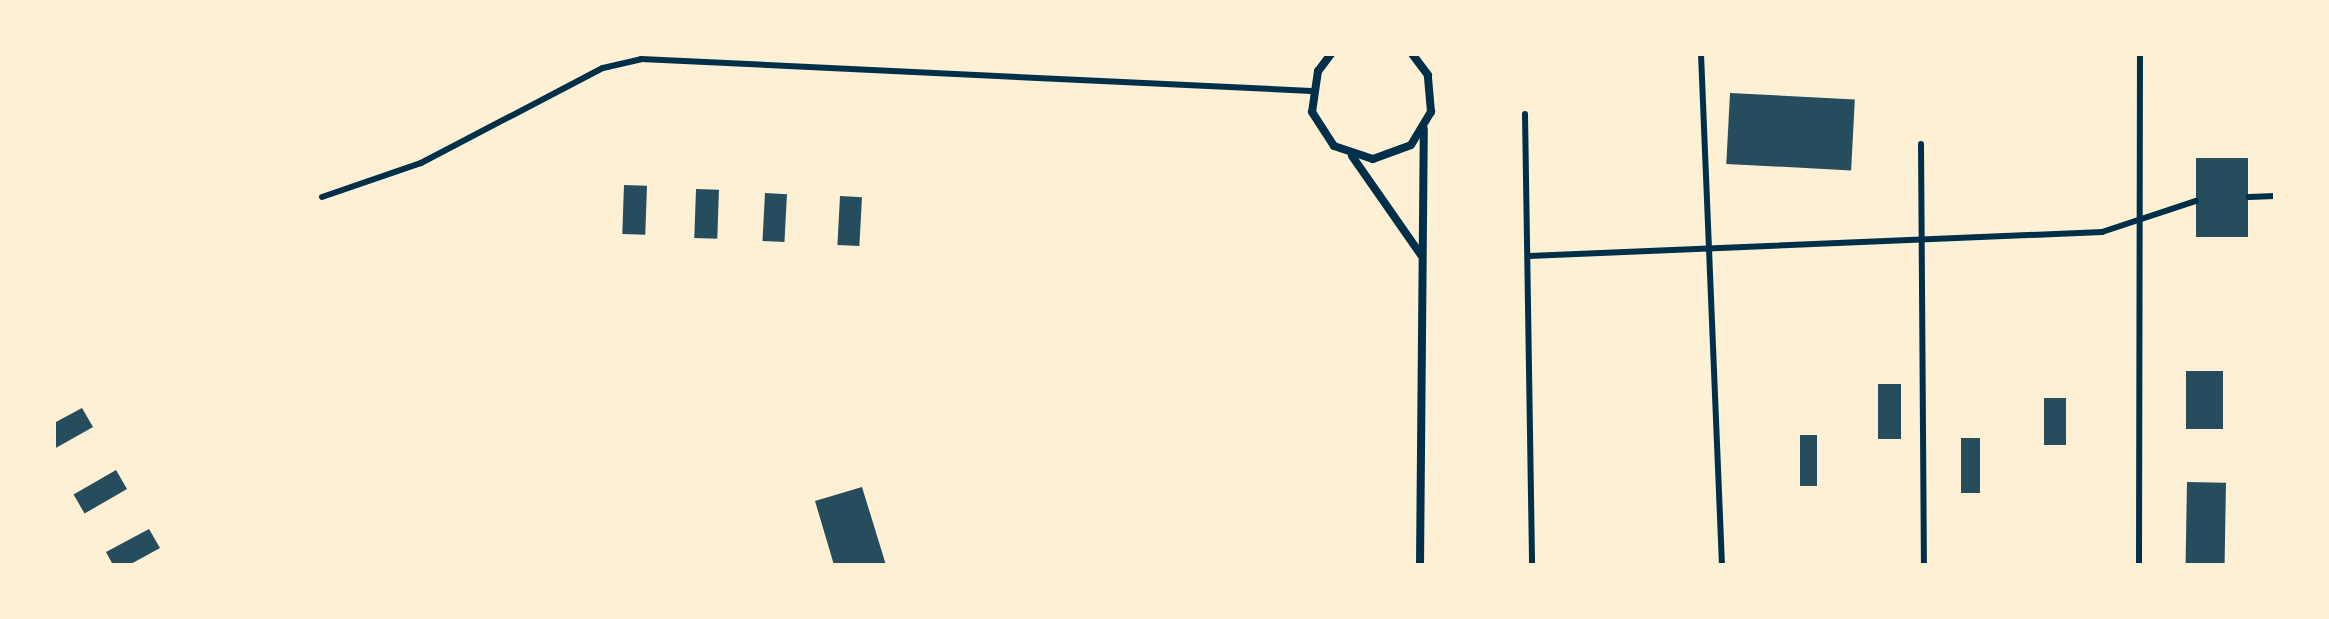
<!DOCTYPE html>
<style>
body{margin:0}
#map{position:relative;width:2329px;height:619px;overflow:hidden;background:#fdf0d5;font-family:"Nunito Sans",sans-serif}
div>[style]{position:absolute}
.building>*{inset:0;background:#264d5e;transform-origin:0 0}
.service>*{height:6px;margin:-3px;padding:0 3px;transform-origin:3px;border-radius:3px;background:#003049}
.minor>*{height:8px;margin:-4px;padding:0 4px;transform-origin:4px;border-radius:4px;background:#003049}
span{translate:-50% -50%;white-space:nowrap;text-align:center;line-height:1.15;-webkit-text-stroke:7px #fdf0d5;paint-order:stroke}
.frame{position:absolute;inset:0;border:56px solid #fdf0d5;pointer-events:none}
</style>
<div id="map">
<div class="building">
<i style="left:1730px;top:93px;width:125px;height:71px;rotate:3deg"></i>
<i style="left:2196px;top:158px;width:52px;height:79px"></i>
<i style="left:624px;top:185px;width:23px;height:49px;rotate:2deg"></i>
<i style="left:696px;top:189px;width:23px;height:49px;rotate:2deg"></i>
<i style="left:765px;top:193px;width:22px;height:48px;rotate:3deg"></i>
<i style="left:840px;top:196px;width:22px;height:49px;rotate:3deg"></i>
<i style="left:2186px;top:371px;width:37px;height:58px"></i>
<i style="left:1878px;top:384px;width:23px;height:55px"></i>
<i style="left:2044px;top:398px;width:22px;height:47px"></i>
<i style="clip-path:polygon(82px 408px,93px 427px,54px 449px,54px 423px)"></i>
<i style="left:1800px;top:435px;width:17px;height:51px"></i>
<i style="left:1961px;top:438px;width:19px;height:55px"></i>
<i style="left:116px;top:470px;width:22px;height:49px;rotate:60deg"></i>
<i style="left:2187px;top:482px;width:39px;height:83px;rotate:1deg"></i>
<i style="clip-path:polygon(862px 487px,886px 565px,834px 565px,815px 501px)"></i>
<i style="clip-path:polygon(149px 529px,160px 548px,129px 565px,113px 565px,106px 552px)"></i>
</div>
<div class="service">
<i style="left:1701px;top:54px;width:511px;rotate:87.65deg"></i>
<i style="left:1525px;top:114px;width:451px;rotate:89.1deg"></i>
<i style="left:1921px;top:144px;width:421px;rotate:89.6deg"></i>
<i style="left:322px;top:197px;width:105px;rotate:-19deg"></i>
<i style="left:421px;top:163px;width:205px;rotate:-27.6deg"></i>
<i style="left:603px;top:68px;width:39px;rotate:-13deg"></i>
<i style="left:641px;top:59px;width:671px;rotate:2.73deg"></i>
<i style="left:2249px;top:197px;width:26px;rotate:-2deg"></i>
<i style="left:1529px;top:256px;width:574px;rotate:-2.4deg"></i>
<i style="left:2102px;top:232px;width:99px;rotate:-18.3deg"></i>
<i style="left:2139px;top:565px;width:511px;rotate:-89.89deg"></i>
</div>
<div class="minor">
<i style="left:1331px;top:54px;width:21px;rotate:127deg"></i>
<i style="left:1318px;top:71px;width:41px;rotate:98.3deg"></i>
<i style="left:1312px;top:112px;width:40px;rotate:57.1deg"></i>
<i style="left:1334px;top:146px;width:41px;rotate:18.4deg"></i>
<i style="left:1373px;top:159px;width:40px;rotate:-20.2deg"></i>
<i style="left:1411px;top:145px;width:39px;rotate:-59deg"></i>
<i style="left:1431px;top:112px;width:37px;rotate:-95deg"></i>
<i style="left:1428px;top:75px;width:26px;rotate:-127deg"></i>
<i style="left:1352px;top:156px;width:121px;rotate:55.1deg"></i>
<i style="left:1420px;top:565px;width:436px;rotate:-89.5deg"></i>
</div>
<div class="frame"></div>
</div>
